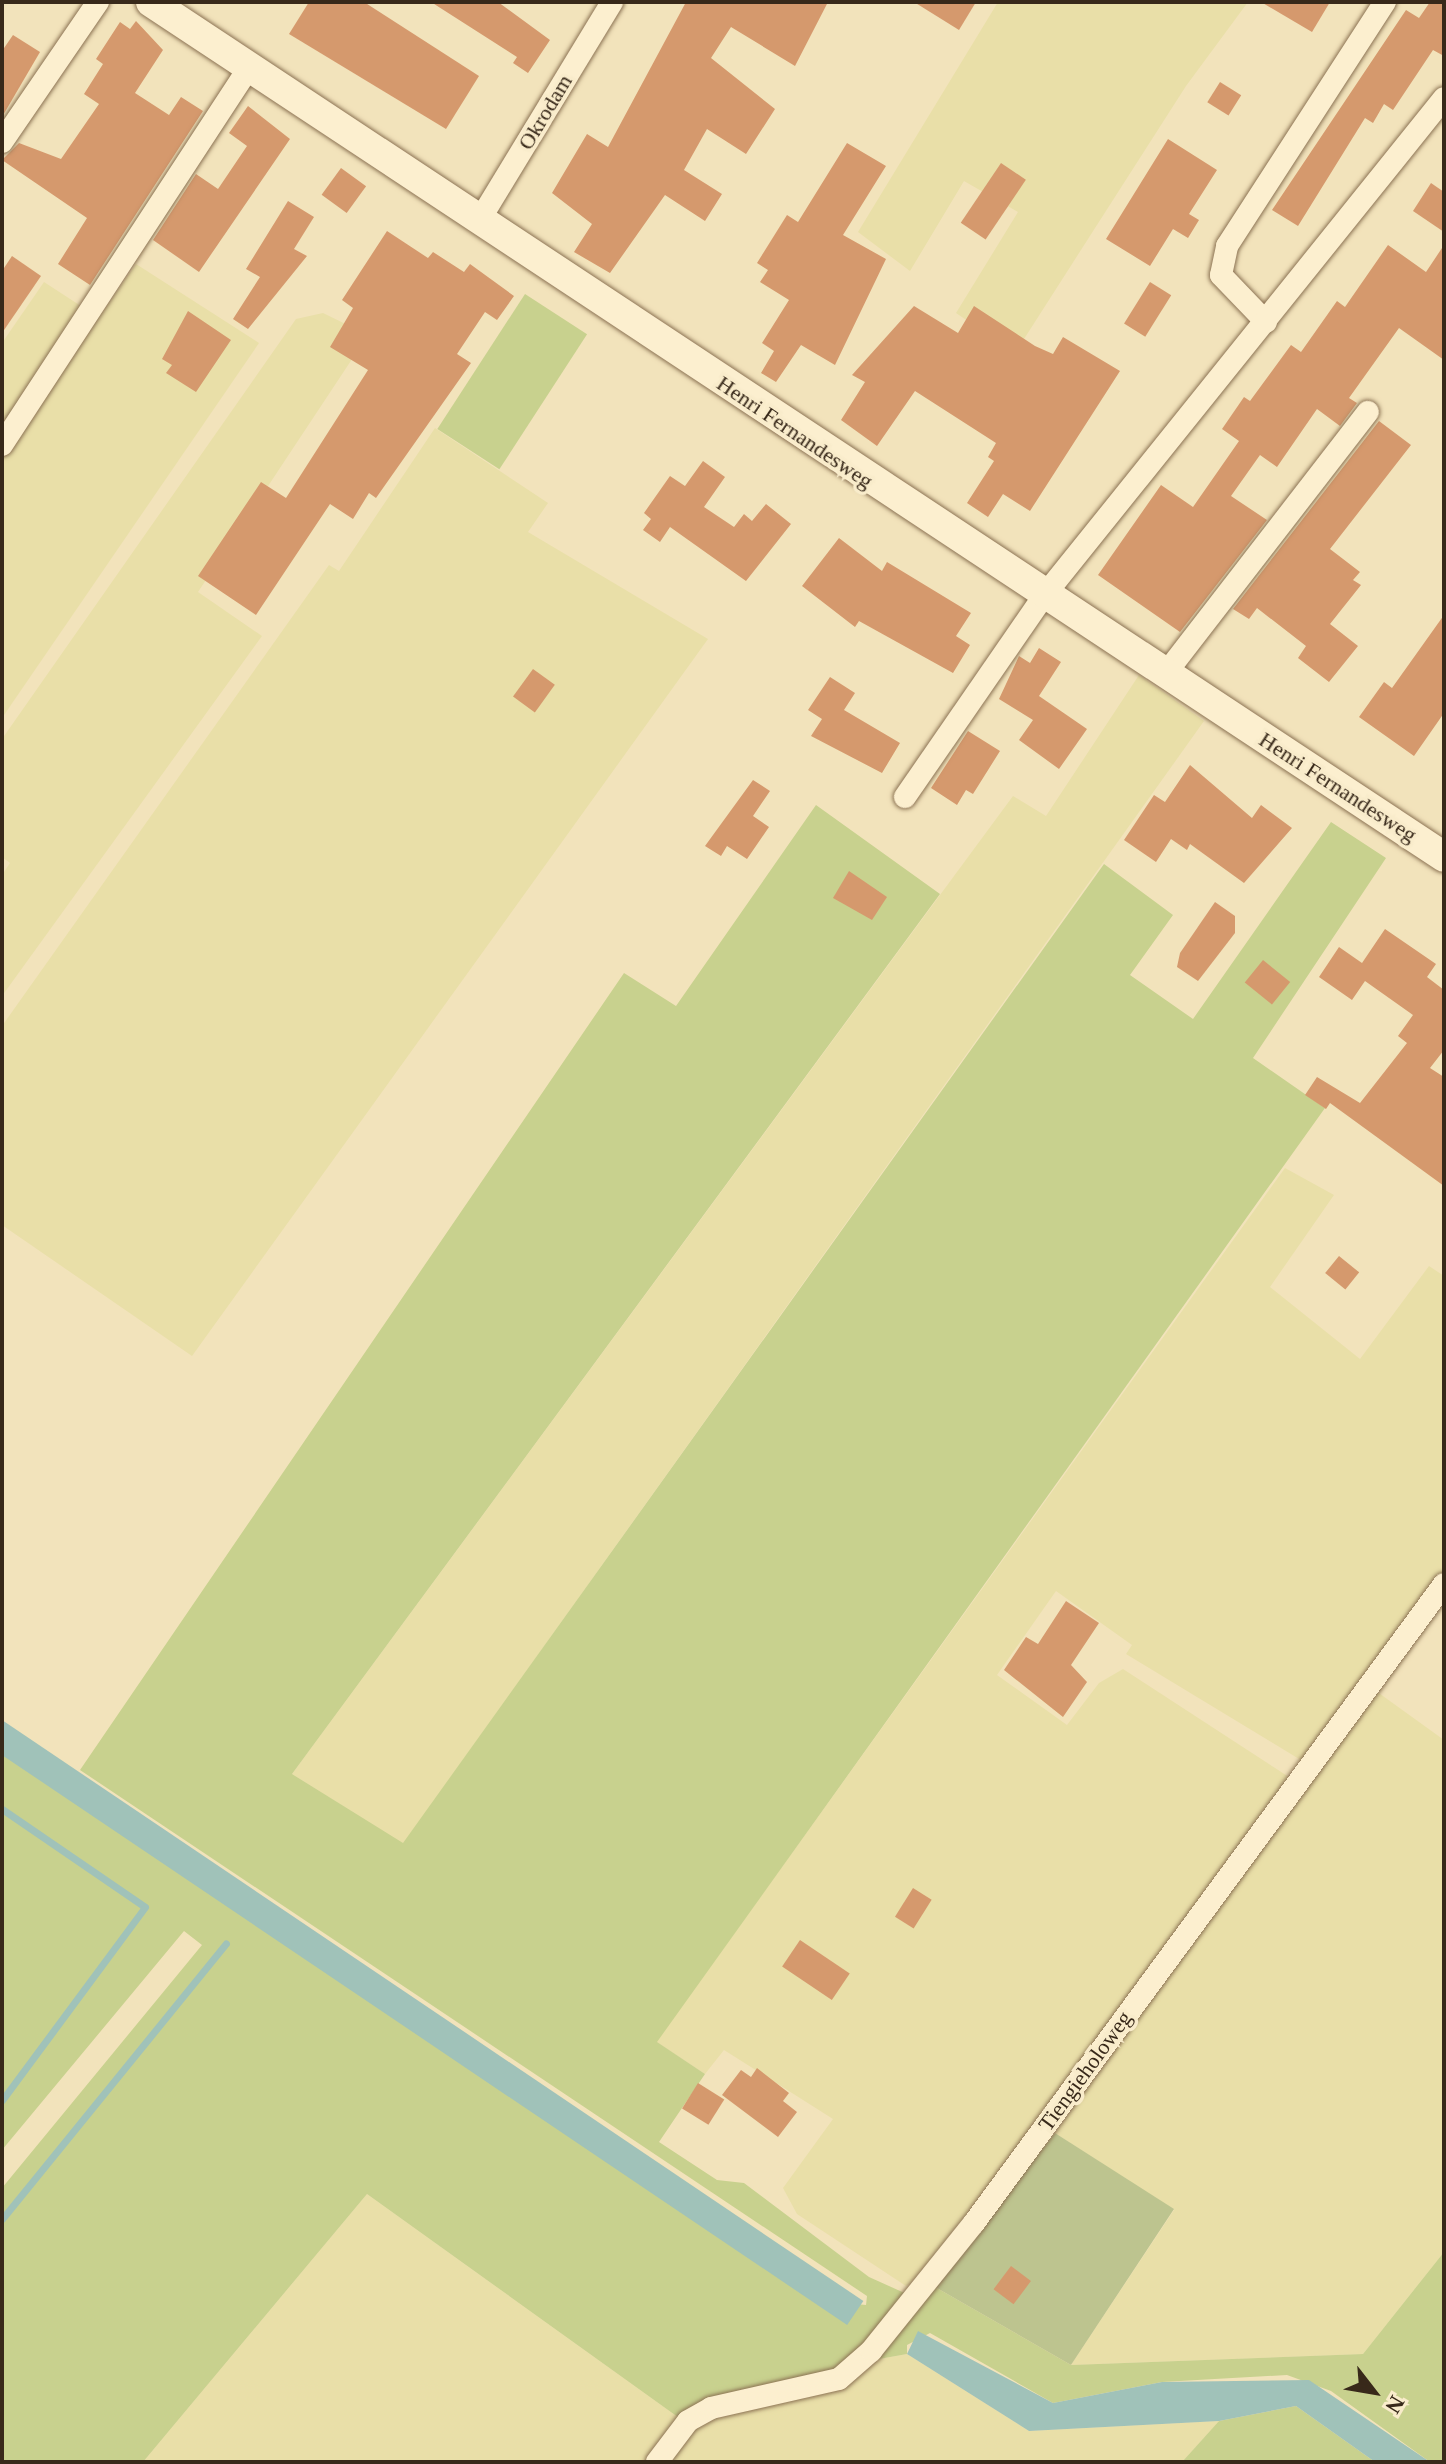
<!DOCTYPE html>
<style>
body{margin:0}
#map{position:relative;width:1446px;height:2464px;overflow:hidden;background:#f2e3bb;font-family:Georgia,serif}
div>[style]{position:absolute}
.farmland>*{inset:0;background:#e9dfa8}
.green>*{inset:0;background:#c8d18e;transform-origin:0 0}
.cemetery>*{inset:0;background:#bdc48f}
.water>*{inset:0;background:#a0c2b9;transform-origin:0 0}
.stream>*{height:7px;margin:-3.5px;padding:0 3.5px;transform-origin:3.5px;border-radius:3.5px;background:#a0c2b9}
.building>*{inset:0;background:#d5996d;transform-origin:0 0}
.roads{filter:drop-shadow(0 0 2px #8b7253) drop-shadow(0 0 2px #8b7253)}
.street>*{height:22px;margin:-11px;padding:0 11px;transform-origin:11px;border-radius:11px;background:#fcefcf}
.secondary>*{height:30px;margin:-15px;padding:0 15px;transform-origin:15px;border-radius:15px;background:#fcefcf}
span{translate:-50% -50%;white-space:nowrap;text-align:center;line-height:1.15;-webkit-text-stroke:7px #f9eccb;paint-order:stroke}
.street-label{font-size:22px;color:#38291a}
.frame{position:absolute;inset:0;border:4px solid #38291a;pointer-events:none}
.north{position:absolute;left:1334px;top:2352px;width:80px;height:80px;-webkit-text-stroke:6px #f9eccb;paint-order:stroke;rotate:121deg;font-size:22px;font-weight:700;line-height:32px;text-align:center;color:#38291a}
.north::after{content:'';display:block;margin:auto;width:28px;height:36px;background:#38291a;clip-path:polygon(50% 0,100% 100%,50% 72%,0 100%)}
</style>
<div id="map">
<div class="farmland">
<i style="clip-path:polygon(998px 2px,1248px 2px,1186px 86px,1015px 353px,956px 313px,1018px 212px,964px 181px,910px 271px,858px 232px)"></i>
<i style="clip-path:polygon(136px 264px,259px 343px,2px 718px,2px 456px)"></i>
<i style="clip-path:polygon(44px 282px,87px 310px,2px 434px,2px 343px)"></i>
<i style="clip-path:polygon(323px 313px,368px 335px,198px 592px,262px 636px,2px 996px,2px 875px,10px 863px,2px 857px,2px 739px,296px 319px)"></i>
<i style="clip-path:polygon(435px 428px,548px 503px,528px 532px,708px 639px,192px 1356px,2px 1225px,2px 1026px,329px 565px,339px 571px)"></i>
<i style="clip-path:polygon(1139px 675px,1204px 721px,403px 1844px,292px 1774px,1013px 796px,1046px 816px)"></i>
<i style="clip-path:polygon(1285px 1168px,1334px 1195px,1270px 1287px,1360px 1359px,1429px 1266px,1444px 1276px,1444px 1575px,1304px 1762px,1126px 1654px,1132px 1645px,1056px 1591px,997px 1675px,1067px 1725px,1099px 1683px,1123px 1669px,1292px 1779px,920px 2279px,906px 2286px,797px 2214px,783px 2188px,833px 2119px,724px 2050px,705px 2074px,656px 2042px)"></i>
<i style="clip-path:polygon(1376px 1691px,1444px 1740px,1444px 2252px,1363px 2354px,1071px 2365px,1174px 2210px,1055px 2133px)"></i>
<i style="clip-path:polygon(367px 2194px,682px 2420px,650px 2462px,143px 2462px)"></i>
<i style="clip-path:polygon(907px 2354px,1029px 2431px,1219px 2421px,1182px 2462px,664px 2462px,692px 2426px,717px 2411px,846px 2387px,879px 2359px)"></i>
</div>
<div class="green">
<i style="left:525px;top:294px;width:74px;height:161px;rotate:33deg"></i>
<i style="clip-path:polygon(816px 805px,940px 894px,292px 1774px,403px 1843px,1104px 864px,1173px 915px,1130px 975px,1193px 1019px,1331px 822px,1386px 858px,1253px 1058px,1325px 1108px,657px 2042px,705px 2074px,659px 2142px,717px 2180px,744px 2183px,869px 2277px,909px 2295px,845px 2366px,682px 2420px,367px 2194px,143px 2462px,2px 2462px,2px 2188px,202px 1945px,184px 1931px,2px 2150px,2px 1749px,834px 2302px,866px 2305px,867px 2296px,80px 1770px,624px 973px,676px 1006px)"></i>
<i style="clip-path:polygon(1444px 2252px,1444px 2462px,1430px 2462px,1331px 2391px,1287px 2375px,1162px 2382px,1053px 2403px,930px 2333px,907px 2345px,907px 2354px,879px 2359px,935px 2287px,1071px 2365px,1363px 2354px)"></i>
<i style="clip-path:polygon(1296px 2406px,1375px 2462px,1182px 2462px,1219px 2421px)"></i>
</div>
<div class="cemetery">
<i style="clip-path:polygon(1055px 2133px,1174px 2209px,1071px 2365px,935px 2287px)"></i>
</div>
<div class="water">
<i style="left:2px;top:1720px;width:1039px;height:29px;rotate:34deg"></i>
<i style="clip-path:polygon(918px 2331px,1053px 2403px,1162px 2382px,1309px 2380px,1430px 2462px,1375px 2462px,1296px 2406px,1219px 2421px,1029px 2431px,907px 2354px)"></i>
</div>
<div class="stream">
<i style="left:2px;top:1809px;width:173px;rotate:34.4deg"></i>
<i style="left:145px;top:1907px;width:240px;rotate:126.5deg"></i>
<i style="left:2px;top:2219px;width:355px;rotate:-50.9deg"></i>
</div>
<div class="building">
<i style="clip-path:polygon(309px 2px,364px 2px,479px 76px,446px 129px,289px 34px)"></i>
<i style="clip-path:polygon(431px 2px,498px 2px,550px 40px,528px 73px,513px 63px,517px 57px)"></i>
<i style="clip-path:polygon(686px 2px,828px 2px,795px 66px,731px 27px,711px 58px,775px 109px,746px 154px,707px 129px,684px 170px,722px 194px,705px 221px,665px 195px,610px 273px,574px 252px,592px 224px,552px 193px,587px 134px,608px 147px)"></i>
<i style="clip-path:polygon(914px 2px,976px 2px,959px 30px)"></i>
<i style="clip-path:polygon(1261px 2px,1330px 2px,1312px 32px)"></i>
<i style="clip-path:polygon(1430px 2px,1444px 2px,1444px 56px,1433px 50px,1393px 110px,1384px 104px,1373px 123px,1365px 118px,1298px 226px,1272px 210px,1406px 10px,1419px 18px)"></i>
<i style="clip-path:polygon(136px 21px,163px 50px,135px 93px,169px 115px,181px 97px,203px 111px,90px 285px,58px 264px,87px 218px,2px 160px,19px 143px,61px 159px,99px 104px,84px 94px,103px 64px,96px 59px,120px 22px,130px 29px)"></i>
<i style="clip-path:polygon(13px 35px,40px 52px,2px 117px,2px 51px)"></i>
<i style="left:1220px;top:82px;width:25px;height:24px;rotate:32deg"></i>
<i style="clip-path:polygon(248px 106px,290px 139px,199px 272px,153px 240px,196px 174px,218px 189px,247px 146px,229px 133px)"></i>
<i style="clip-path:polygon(1168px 139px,1217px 170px,1189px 214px,1199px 220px,1188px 238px,1173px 229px,1150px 266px,1106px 239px)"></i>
<i style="clip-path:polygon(847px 143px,886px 166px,843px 235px,886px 259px,835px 365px,801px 345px,776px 382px,761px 373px,774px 351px,762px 343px,789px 300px,760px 282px,768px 270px,757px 263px,787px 215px,798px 222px)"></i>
<i style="left:1001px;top:163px;width:30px;height:72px;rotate:34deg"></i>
<i style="left:341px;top:168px;width:31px;height:33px;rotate:36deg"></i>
<i style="clip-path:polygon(1431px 183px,1444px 192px,1444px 232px,1413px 211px)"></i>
<i style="clip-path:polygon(288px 201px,314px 217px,294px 249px,307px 256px,248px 329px,233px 319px,260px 277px,246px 269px)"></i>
<i style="clip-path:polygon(387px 231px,428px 258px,433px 252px,464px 272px,470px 264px,514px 296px,497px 320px,485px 312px,457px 354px,471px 363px,376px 498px,369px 493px,353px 519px,330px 504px,256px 615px,198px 576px,261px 482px,286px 498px,368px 370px,330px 347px,353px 308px,342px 300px)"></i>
<i style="clip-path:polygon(1388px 245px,1426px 272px,1444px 245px,1444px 360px,1399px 328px,1349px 398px,1357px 403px,1340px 426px,1317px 409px,1277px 467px,1260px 455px,1231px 496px,1267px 520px,1180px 632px,1098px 575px,1161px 485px,1193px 507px,1239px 441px,1222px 429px,1244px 397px,1250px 401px,1291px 345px,1301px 352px,1337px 301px,1345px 307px)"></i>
<i style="clip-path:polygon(12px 256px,41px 276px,2px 333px,2px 271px)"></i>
<i style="left:1150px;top:282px;width:25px;height:49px;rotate:32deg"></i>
<i style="clip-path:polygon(914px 306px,958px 333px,974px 306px,1035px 346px,1053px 354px,1063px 337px,1120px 371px,1030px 511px,1003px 494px,988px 517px,967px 503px,994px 461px,988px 457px,996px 443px,915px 391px,877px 446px,841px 420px,865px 382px,852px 375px)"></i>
<i style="clip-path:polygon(188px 311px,231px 340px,196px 392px,166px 373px,172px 365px,162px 359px)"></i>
<i style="clip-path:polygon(1379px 421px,1411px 445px,1330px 549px,1360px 572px,1353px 580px,1361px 585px,1330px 624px,1358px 646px,1329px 682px,1298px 658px,1306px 646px,1257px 608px,1249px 619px,1233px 609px)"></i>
<i style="clip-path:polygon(703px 461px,725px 477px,704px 507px,734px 527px,744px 514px,752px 521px,766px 504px,791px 524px,746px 581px,670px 527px,660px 542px,643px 530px,651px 519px,644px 513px,670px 476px,685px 486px)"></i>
<i style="clip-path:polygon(839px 538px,882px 571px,887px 562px,971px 613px,956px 636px,970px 645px,953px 673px,859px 621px,855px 627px,802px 586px)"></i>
<i style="clip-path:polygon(1444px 615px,1444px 713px,1414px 756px,1359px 717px,1384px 682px,1392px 688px)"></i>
<i style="clip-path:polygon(1039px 648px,1061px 662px,1039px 696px,1087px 729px,1059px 769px,1019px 740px,1033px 720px,999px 699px,1019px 656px,1030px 663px)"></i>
<i style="left:533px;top:669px;width:27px;height:34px;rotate:36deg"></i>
<i style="clip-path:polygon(830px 677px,855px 693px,844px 710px,900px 743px,882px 773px,811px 736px,822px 719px,808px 710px)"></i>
<i style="clip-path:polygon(968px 731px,1000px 751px,973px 794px,966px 790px,957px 805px,931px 788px)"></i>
<i style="clip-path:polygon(1190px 765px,1252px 818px,1261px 805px,1292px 828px,1244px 883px,1190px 844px,1187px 850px,1171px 839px,1156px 862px,1124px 840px,1154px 795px,1165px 802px)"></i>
<i style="clip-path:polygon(753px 780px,770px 791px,753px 816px,769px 827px,747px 859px,727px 846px,721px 856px,705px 846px)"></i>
<i style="clip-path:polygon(849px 871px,887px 897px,872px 920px,833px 898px)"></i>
<i style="clip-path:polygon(1215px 902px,1235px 916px,1235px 933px,1198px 981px,1177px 967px,1180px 953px)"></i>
<i style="clip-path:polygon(1385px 929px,1436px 964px,1427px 977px,1444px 990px,1444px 1050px,1430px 1068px,1444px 1077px,1444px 1186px,1330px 1103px,1326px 1109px,1305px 1095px,1317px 1077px,1360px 1103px,1407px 1043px,1398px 1036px,1413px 1015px,1365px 981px,1352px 1000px,1319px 977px,1339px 947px,1362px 963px)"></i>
<i style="left:1263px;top:960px;width:35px;height:29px;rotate:39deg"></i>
<i style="left:1339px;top:1256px;width:26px;height:22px;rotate:39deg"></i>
<i style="clip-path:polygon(1066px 1601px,1099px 1623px,1071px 1665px,1087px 1682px,1063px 1717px,1004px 1670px,1026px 1637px,1038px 1644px)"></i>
<i style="left:913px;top:1888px;width:22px;height:34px;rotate:32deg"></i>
<i style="left:800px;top:1940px;width:60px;height:32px;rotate:34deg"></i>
<i style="clip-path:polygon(757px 2068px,789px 2093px,783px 2101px,797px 2112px,778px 2137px,722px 2095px,741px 2070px,751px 2077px)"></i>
<i style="left:698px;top:2083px;width:31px;height:30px;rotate:32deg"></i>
<i style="left:1011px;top:2266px;width:25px;height:29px;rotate:37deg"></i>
</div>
<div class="roads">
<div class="street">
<i style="left:2px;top:142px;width:170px;rotate:-55.6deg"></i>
<i style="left:479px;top:221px;width:256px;rotate:-58.7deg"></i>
<i style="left:1266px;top:322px;width:65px;rotate:-133.8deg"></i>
<i style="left:1221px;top:275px;width:30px;rotate:-78deg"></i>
<i style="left:1227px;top:246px;width:291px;rotate:-57.1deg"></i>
<i style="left:2px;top:445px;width:452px;rotate:-56.8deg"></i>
<i style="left:1166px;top:673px;width:330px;rotate:-52.3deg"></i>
<i style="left:905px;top:797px;width:243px;rotate:-55.4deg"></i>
<i style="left:1043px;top:597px;width:640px;rotate:-51.21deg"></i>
<i style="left:657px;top:2462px;width:51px;rotate:-52.9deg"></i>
<i style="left:688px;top:2421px;width:26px;rotate:-29deg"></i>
<i style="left:711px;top:2408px;width:131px;rotate:-12.8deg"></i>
<i style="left:839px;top:2379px;width:43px;rotate:-41.2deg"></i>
<i style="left:871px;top:2351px;width:164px;rotate:-51.2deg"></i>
<i style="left:974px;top:2223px;width:793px;rotate:-53.66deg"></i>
</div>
<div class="secondary">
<i style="left:151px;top:2px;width:1550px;rotate:33.47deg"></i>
</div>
</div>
<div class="street-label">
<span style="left:545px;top:112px;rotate:-59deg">Okrodam</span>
<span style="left:795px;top:432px;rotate:34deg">Henri Fernandesweg</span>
<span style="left:1338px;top:787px;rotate:33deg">Henri Fernandesweg</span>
<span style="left:1085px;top:2071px;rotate:-54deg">Tiengieholoweg</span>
</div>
<div class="frame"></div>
<div class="north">N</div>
</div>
